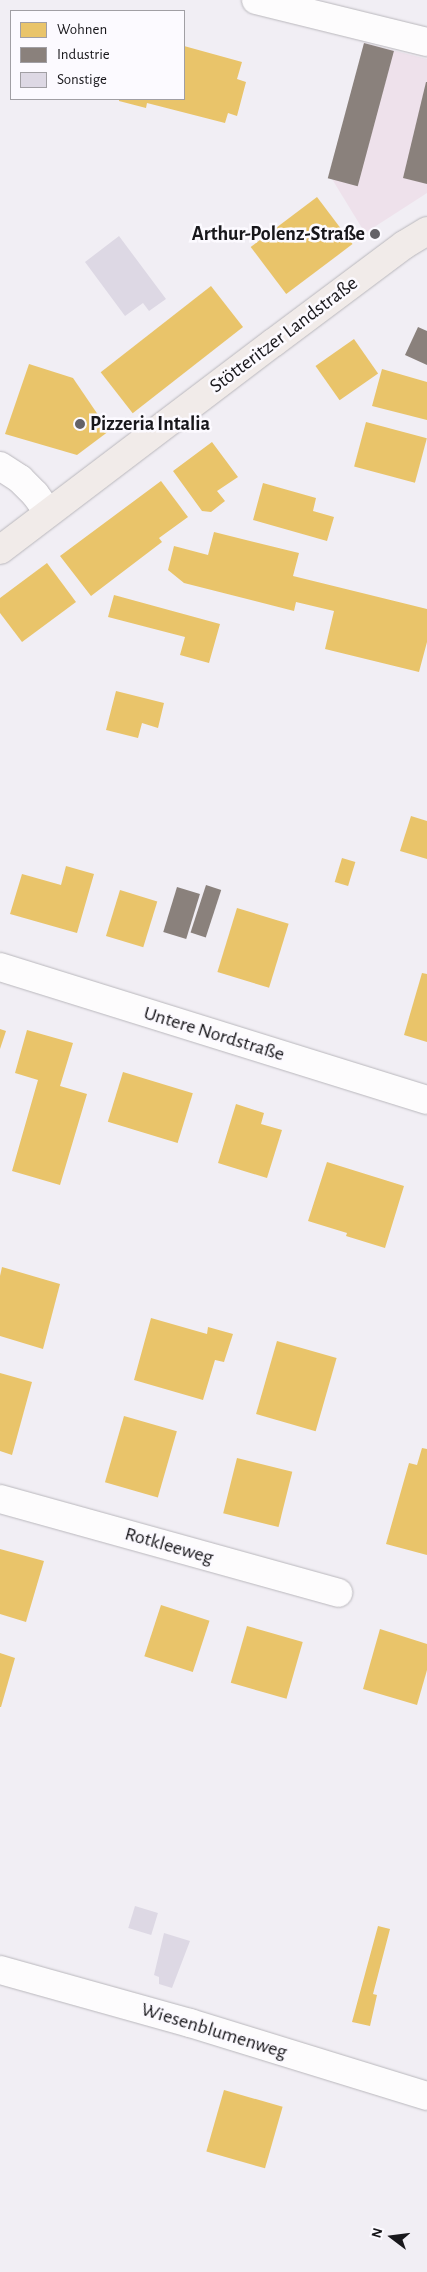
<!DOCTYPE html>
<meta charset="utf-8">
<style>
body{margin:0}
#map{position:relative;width:427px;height:2272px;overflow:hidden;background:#f1eef4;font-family:"Alegreya Sans",sans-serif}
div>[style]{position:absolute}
.industrial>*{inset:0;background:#eee1eb}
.homes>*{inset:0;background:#e9c46a;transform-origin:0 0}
.industry>*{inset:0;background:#8a817c;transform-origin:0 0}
.building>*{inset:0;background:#ddd8e4;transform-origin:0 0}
.roads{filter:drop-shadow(0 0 1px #b9b7bc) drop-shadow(0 0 1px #b9b7bc)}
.minor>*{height:28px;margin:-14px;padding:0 14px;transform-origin:14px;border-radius:14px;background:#fdfcfd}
.major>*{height:28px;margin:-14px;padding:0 14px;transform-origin:14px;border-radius:14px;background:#f1ebe9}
.dots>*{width:14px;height:14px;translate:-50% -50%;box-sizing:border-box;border:2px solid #fcfaff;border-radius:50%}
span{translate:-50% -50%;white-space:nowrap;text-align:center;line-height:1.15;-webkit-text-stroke:5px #fcfaff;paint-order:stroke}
.poi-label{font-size:20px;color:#18171b;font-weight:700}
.right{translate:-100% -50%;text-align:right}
.left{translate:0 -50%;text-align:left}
.street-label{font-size:20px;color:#18171b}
.legend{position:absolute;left:10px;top:10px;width:175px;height:90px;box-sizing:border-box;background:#fcfaff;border:1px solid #a19fa4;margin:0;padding:6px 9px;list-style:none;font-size:15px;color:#18171b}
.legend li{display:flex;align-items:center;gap:10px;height:25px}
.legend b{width:25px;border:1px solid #a19fa4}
.north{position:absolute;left:367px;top:2212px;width:50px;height:50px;-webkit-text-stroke:4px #fcfaff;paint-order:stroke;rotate:285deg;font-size:14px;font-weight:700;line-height:20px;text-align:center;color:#18171b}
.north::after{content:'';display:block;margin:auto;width:18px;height:22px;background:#18171b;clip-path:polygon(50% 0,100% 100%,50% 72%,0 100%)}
</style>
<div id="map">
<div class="industrial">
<i style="clip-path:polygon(364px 43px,427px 59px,427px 193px,365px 233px,332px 179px)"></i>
</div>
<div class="homes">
<i style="clip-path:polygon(184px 46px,242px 62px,237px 79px,246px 82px,237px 116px,228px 113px,225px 123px,147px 103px,146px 108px,119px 101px,119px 99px,184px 99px)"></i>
<i style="left:317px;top:197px;width:59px;height:83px;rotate:53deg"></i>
<i style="left:211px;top:286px;width:52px;height:140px;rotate:52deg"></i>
<i style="left:354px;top:339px;width:42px;height:47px;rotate:55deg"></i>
<i style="clip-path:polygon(29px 364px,73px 378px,109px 431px,77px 455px,5px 434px)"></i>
<i style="clip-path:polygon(382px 369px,427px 382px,427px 420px,372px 406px)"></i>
<i style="left:366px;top:422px;width:63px;height:46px;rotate:15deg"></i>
<i style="clip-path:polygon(212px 442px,238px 477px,217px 491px,225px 501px,211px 512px,202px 511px,173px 471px)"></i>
<i style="clip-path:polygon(161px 481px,188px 517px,159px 538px,162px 542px,91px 596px,60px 556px)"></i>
<i style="clip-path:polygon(263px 483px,316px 498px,313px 511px,334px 517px,327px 541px,253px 520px)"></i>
<i style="clip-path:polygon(214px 532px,299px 553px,293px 576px,427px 609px,427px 642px,419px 672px,325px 649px,334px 611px,296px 602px,294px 611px,255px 601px,184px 583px,168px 570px,174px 546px,208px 555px)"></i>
<i style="clip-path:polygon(47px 563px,76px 602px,22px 642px,0 613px,0 598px)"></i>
<i style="clip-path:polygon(114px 595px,220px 624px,209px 663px,180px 655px,185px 637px,108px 617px)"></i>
<i style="clip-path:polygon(116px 691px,164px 703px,158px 728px,142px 723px,138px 738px,106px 730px)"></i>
<i style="clip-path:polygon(411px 816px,427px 821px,427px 859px,400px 851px)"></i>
<i style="left:342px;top:858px;width:14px;height:25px;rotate:17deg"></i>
<i style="clip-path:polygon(66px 866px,94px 874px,77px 933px,10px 914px,22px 874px,61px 885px)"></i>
<i style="left:120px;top:890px;width:39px;height:48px;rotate:17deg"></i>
<i style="left:237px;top:908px;width:54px;height:67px;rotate:17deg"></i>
<i style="clip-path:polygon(422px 973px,427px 974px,427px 1042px,404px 1035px)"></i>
<i style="clip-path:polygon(0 1029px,6px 1031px,0 1049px)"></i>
<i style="clip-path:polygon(27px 1030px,73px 1043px,60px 1086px,87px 1094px,60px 1185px,12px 1171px,38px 1080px,15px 1073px)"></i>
<i style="left:123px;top:1072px;width:73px;height:52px;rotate:17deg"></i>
<i style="clip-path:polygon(236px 1104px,264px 1113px,261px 1124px,282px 1130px,267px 1178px,218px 1163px)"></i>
<i style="clip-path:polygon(327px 1162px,404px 1186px,385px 1248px,346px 1236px,347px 1233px,308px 1221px)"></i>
<i style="clip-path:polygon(2px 1267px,60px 1284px,43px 1349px,0 1336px,0 1276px)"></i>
<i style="clip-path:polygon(151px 1318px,207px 1334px,208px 1327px,233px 1334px,224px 1362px,215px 1360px,203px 1400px,134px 1380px)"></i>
<i style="left:277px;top:1341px;width:62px;height:76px;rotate:16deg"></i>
<i style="clip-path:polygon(0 1373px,32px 1382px,12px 1455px,0 1451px)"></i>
<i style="left:124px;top:1416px;width:55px;height:69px;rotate:16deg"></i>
<i style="clip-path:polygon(422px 1448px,427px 1449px,427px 1555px,386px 1544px,409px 1463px,417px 1465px)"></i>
<i style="left:237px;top:1458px;width:57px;height:57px;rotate:14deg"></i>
<i style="clip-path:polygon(0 1549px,44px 1561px,26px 1622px,0 1614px)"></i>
<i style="left:161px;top:1605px;width:51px;height:54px;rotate:18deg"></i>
<i style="left:247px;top:1626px;width:58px;height:59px;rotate:16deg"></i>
<i style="clip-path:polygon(380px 1629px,427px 1644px,427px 1670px,417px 1705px,363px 1689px)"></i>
<i style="clip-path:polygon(0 1653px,15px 1658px,1px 1707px,0 1707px)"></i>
<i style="clip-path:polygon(378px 1926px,390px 1929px,373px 1994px,377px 1995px,370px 2026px,352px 2022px)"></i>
<i style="left:224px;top:2090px;width:61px;height:64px;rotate:16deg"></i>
</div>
<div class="industry">
<i style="left:364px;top:43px;width:31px;height:140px;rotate:15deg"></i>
<i style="clip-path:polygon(426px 82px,427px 82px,427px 184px,403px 178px)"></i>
<i style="clip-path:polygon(418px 327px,427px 331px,427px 365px,405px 355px)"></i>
<i style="left:206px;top:885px;width:16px;height:50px;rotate:18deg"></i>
<i style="left:177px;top:887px;width:24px;height:47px;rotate:17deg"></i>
</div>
<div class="building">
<i style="clip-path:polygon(119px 236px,166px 299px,149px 311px,143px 303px,125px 316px,85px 262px)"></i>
<i style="left:135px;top:1906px;width:24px;height:23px;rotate:17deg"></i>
<i style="clip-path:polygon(164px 1933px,190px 1941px,172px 1988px,159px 1984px,159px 1977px,154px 1975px)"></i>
</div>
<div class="roads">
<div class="minor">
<i style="left:256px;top:0;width:176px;rotate:13.8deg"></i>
<i style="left:0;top:466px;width:24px;rotate:33deg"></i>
<i style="left:20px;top:479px;width:21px;rotate:45deg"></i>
<i style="left:35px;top:494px;width:22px;rotate:54deg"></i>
<i style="left:0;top:967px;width:447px;rotate:17.3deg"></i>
<i style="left:0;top:1499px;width:351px;rotate:15.5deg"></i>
<i style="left:0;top:1970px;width:197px;rotate:15.6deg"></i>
<i style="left:190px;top:2023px;width:248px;rotate:17.1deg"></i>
</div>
<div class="major">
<i style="left:0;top:550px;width:343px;rotate:-37.2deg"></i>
<i style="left:273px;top:343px;width:164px;rotate:-36.8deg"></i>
<i style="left:404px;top:245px;width:27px;rotate:-31deg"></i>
</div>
</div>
<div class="dots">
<i style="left:375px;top:234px;background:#646267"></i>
<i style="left:80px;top:424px;background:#646267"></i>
</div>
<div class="poi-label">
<span class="right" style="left:365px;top:234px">Arthur-Polenz-Straße</span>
<span class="left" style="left:90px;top:424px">Pizzeria Intalia</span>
</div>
<div class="street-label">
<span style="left:284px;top:335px;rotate:-37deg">Stötteritzer Landstraße</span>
<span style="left:214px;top:1034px;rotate:17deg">Untere Nordstraße</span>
<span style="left:169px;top:1546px;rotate:16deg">Rotkleeweg</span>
<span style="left:214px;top:2031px;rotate:17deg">Wiesenblumenweg</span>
</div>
<ul class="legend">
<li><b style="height:14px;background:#e9c46a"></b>Wohnen</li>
<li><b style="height:14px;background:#8a817c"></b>Industrie</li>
<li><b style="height:14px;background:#ddd8e4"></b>Sonstige</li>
</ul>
<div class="north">N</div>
</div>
